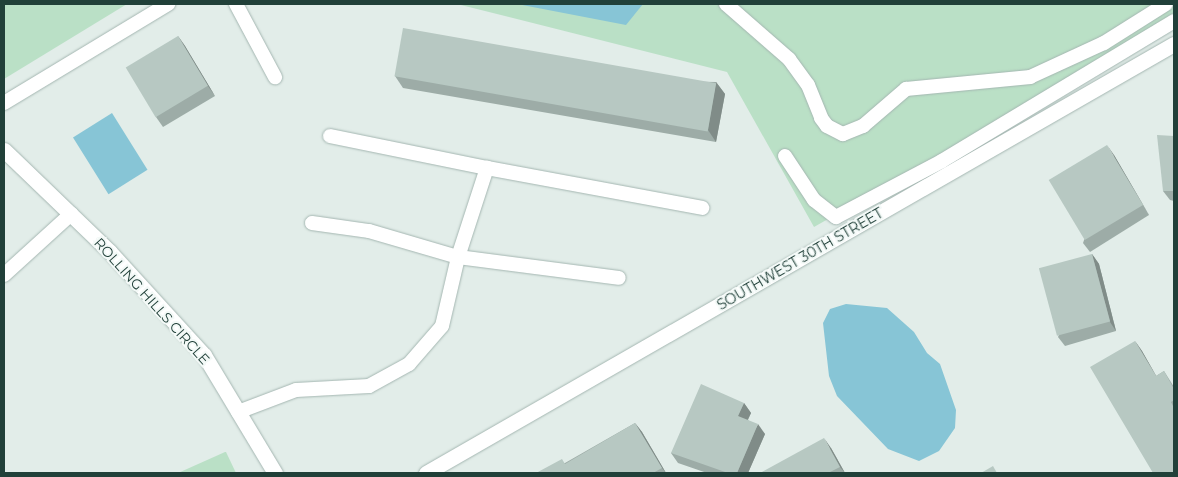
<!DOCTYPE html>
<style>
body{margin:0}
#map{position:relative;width:1178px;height:477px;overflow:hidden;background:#e2ede9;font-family:Montserrat,sans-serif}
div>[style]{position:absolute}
.green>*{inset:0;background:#bae0c6}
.water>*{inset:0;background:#87c5d6;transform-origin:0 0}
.roads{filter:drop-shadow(0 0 1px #a4b6b1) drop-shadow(0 0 1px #a4b6b1)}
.lane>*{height:14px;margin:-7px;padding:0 7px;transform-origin:7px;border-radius:7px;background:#fff}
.street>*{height:15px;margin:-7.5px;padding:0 7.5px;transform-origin:7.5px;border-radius:7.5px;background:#fff}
.secondary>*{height:15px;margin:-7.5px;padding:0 7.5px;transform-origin:7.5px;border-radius:7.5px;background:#fff}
.wall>*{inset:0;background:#9daca7}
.shaded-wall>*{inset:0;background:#808c88}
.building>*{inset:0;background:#b7c8c2;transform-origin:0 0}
span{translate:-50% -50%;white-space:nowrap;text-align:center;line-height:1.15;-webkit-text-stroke:4px #f3f9f7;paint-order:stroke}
.street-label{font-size:14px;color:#214039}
.frame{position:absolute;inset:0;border:5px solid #214039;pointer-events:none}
</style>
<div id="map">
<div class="green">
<i style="clip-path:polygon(4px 4px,127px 4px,4px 79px)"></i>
<i style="clip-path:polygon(457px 4px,1174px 4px,1174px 22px,814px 227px,727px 72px)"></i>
<i style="clip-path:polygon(226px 452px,236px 473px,178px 473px,225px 452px)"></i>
</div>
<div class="water">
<i style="clip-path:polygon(517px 4px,643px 4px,626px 25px)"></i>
<i style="left:112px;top:113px;width:67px;height:46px;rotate:58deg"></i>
<i style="clip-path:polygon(846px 304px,887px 308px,914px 332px,927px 353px,940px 364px,956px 410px,955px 428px,939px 451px,919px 461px,888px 449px,837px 396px,829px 376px,823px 323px,830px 309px)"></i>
</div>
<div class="roads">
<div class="lane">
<i style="left:236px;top:4px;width:83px;rotate:61.9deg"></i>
<i style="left:726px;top:4px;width:84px;rotate:41.1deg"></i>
<i style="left:789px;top:59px;width:32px;rotate:54deg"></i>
<i style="left:808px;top:85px;width:35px;rotate:68deg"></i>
<i style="left:821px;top:118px;width:10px;rotate:53deg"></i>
<i style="left:827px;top:126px;width:18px;rotate:27deg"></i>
<i style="left:843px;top:134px;width:22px;rotate:-22deg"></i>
<i style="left:863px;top:126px;width:57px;rotate:-40.7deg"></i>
<i style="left:906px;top:89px;width:125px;rotate:-5.5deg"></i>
<i style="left:1030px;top:77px;width:81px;rotate:-24.7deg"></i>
<i style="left:1104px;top:43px;width:73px;rotate:-32.2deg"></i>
<i style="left:4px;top:103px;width:192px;rotate:-31.1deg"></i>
<i style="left:330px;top:136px;width:160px;rotate:11.5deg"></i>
<i style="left:785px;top:156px;width:53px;rotate:56.6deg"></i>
<i style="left:814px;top:200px;width:28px;rotate:38deg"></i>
<i style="left:836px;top:217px;width:120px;rotate:-27.8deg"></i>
<i style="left:942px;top:161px;width:271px;rotate:-31.1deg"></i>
<i style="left:312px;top:223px;width:58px;rotate:8deg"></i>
<i style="left:369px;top:231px;width:93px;rotate:16.3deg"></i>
<i style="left:458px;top:257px;width:94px;rotate:-72deg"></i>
<i style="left:487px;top:168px;width:219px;rotate:10.5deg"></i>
<i style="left:4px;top:275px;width:91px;rotate:-42.3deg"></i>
<i style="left:238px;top:412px;width:62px;rotate:-20.8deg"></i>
<i style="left:296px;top:390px;width:73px;rotate:-3.1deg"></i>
<i style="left:369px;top:386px;width:46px;rotate:-28.8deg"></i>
<i style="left:409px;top:364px;width:50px;rotate:-49deg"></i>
<i style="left:442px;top:326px;width:71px;rotate:-76.9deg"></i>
<i style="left:458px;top:257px;width:162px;rotate:7.4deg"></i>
</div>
<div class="street">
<i style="left:4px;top:150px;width:147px;rotate:43.9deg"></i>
<i style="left:110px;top:252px;width:139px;rotate:47.6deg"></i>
<i style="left:204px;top:355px;width:138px;rotate:59deg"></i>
</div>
<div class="secondary">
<i style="left:426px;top:473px;width:862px;rotate:-29.84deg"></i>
</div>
</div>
<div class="wall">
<i style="clip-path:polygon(178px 36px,185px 46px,215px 96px,163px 127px,156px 117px)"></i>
<i style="clip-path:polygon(395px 76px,716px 82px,725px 94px,716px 142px,403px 88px)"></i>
<i style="clip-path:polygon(1174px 136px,1174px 201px,1170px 200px,1163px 191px)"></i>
<i style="clip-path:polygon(1114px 155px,1149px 215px,1090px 252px,1083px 243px)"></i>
<i style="clip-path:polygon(1092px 254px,1099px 264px,1116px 331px,1065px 346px,1058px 337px)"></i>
<i style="clip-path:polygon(1135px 341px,1142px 351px,1156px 376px,1164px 371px,1174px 387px,1174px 473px)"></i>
<i style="clip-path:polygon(744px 403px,751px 413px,748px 420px,765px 434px,748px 473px,707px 473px,678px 463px,671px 453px)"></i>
<i style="clip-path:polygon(635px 423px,642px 432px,666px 473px,536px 473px,565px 463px)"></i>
<i style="clip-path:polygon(831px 448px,845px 473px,760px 473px)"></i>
</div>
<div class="shaded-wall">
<i style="clip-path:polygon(178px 36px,185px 46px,215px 96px,208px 86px)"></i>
<i style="clip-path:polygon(716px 82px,725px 94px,716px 142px,708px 130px)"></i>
<i style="clip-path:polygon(1107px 145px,1114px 155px,1149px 215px)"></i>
<i style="clip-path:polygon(1092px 254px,1099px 264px,1116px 331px,1110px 322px)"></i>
<i style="clip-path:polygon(1135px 341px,1142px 351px,1162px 386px)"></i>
<i style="clip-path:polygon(744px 403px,751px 413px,745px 425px,738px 416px)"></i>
<i style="clip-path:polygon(635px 423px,642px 432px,666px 473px,662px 468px)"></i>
<i style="clip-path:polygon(758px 424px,765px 434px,748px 473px,737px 473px)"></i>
<i style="clip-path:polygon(824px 438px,831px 448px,845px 473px,840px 467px)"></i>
</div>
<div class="building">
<i style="left:403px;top:28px;width:318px;height:49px;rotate:10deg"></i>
<i style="left:178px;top:36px;width:58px;height:61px;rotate:59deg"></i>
<i style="clip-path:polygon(1157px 135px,1174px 136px,1174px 191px,1163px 191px)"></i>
<i style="left:1107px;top:145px;width:70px;height:68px;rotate:59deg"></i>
<i style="left:1092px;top:254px;width:70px;height:55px;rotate:75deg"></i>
<i style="clip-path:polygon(1135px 341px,1156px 376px,1164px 371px,1174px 389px,1174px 400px,1171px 402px,1174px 408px,1174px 473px,1153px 473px,1090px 367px)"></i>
<i style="clip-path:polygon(701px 384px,744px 403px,738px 416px,758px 424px,737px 473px,728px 473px,671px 453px)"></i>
<i style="clip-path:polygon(635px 423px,662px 468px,653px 473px,536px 473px,562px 459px,565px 464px)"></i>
<i style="clip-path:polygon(824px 438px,840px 467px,828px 473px,760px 473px)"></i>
<i style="clip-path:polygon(993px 466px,997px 473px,981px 473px)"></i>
</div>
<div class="street-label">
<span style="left:800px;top:259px;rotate:-30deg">SOUTHWEST 30TH STREET</span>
<span style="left:152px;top:301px;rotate:48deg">ROLLING HILLS CIRCLE</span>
</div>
<div class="frame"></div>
</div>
